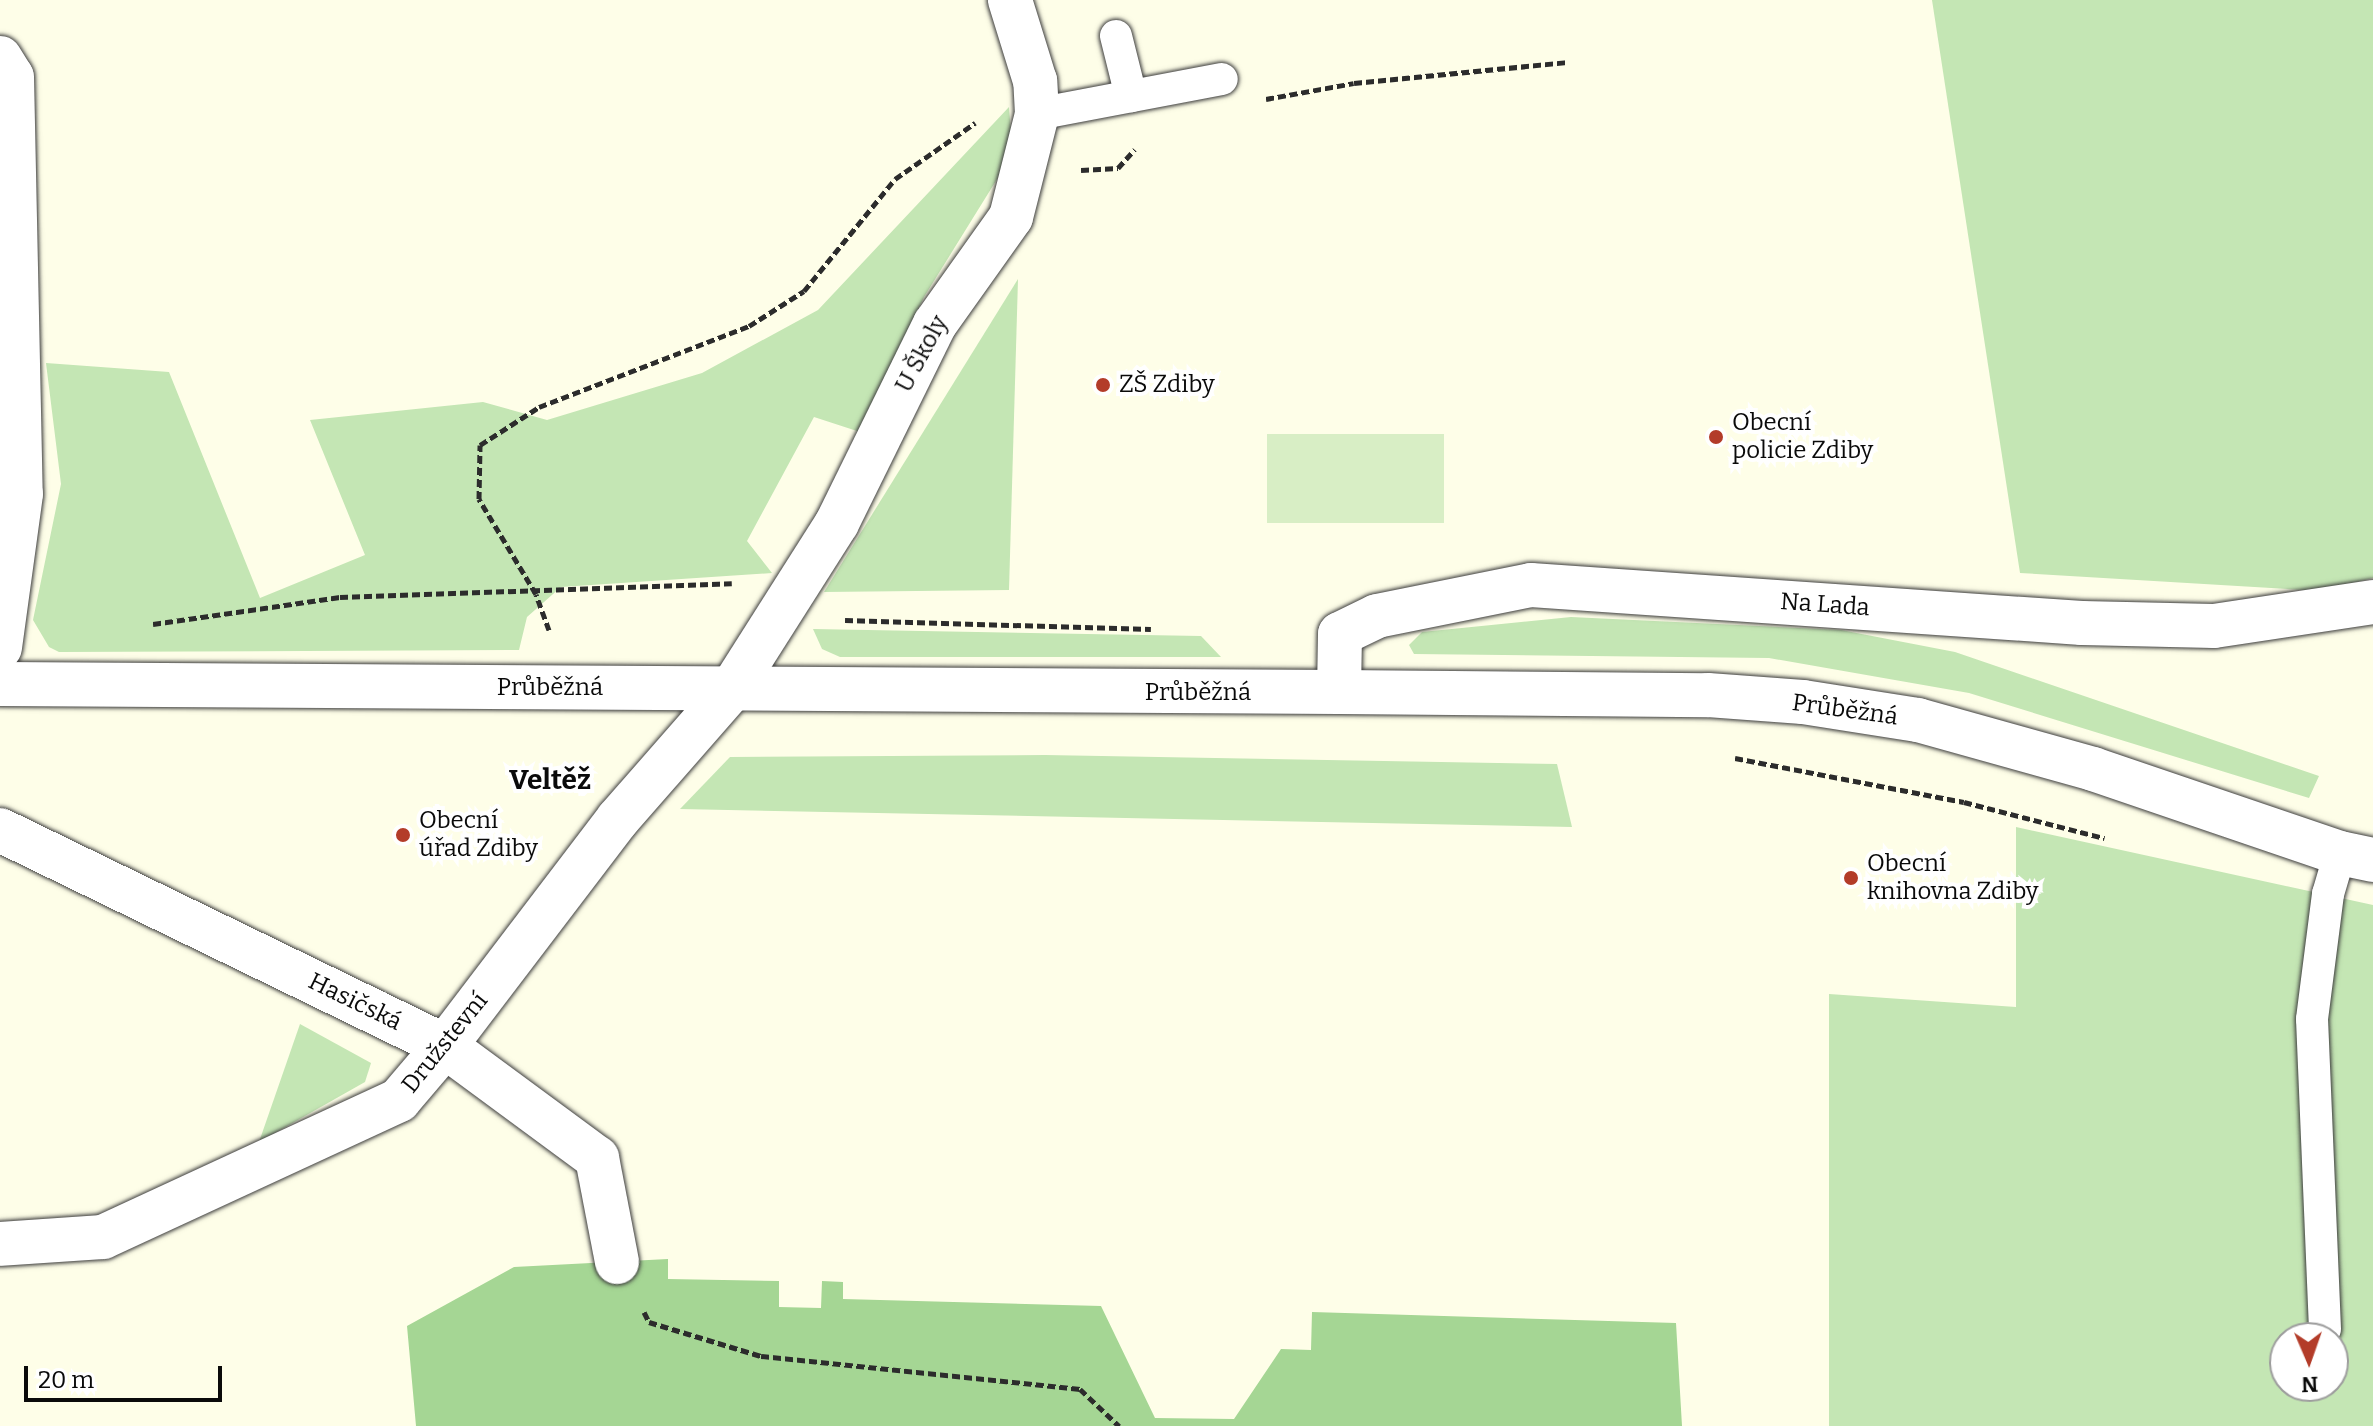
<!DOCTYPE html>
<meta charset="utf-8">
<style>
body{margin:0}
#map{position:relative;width:2373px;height:1426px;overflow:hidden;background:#fefee8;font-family:Bitter,serif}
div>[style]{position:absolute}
.green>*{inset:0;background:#c4e6b4}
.forest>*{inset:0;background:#a5d694}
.pitch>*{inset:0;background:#d8eec5;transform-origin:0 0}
.path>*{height:5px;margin-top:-2.5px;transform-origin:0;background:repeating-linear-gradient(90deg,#2c2c2c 0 8px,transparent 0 12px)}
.roads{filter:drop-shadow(0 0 2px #3d3d3d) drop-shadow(0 0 2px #3d3d3d)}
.service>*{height:32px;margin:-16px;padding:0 16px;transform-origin:16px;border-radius:16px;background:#fff}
.minor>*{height:44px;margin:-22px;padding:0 22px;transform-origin:22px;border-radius:22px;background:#fff}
.tertiary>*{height:44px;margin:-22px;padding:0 22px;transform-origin:22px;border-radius:22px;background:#fff}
.dots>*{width:22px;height:22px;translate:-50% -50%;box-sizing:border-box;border:4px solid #fff;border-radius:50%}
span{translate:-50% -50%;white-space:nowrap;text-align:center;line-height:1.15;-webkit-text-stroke:8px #fff;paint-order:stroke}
.street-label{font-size:24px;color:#0a0a0a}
.poi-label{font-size:24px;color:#0a0a0a}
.left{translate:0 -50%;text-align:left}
.quarter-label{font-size:28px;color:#0a0a0a;font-weight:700}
.north{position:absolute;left:2269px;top:1322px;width:80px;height:80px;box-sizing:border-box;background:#fff;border:2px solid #9d9d9d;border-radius:50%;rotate:178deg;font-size:22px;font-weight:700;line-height:32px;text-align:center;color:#0a0a0a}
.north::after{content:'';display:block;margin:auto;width:28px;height:36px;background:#b33c29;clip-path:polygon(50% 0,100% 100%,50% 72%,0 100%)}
.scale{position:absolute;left:24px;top:1366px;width:198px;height:36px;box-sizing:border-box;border:4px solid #0a0a0a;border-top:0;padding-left:10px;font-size:24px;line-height:28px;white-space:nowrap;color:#0a0a0a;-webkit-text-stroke:6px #fff;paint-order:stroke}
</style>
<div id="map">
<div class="green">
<i style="clip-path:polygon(1932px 0,2373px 0,2373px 578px,2320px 591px,2020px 573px)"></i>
<i style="clip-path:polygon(1009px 107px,1011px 134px,999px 176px,924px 297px,860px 432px,814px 417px,747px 541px,772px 573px,561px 587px,527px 617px,519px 650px,59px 652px,49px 647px,33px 620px,61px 484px,46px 363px,169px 372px,260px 598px,365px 555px,310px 420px,483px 402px,547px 420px,702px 373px,818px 310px)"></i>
<i style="clip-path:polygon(1018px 279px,1009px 590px,824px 592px)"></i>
<i style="clip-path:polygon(1571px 617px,1841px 630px,1955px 652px,2319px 776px,2309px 798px,1969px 693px,1769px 658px,1414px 654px,1409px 645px,1422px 632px)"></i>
<i style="clip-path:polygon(813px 629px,1201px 636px,1221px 657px,840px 657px,822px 649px)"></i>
<i style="clip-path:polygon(1045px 755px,1557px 764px,1572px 827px,680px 809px,730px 757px)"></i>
<i style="clip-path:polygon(evenodd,2016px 827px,2373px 905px,2373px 1426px,1829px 1426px,1829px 994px,2016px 1007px,2016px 827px,2285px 1338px,2333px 1338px,2333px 1386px,2285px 1386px,2285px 1338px)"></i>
<i style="clip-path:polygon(300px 1024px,371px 1063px,365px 1082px,259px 1142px)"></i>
</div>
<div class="forest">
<i style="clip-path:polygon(668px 1259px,668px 1279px,779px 1281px,779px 1307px,821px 1308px,822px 1281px,843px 1282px,843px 1299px,1101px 1306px,1155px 1418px,1234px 1419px,1281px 1349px,1311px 1350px,1312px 1312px,1676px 1323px,1682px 1426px,416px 1426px,407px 1326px,514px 1267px)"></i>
</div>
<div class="pitch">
<i style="left:1267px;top:434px;width:177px;height:89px"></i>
</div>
<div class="path">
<i style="left:1266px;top:99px;width:89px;rotate:-10.3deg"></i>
<i style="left:1354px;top:83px;width:214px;rotate:-5.6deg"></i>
<i style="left:1081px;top:170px;width:37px;rotate:-3deg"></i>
<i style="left:1118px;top:168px;width:25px;rotate:-48deg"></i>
<i style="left:845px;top:620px;width:306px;rotate:1.7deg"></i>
<i style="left:153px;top:624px;width:189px;rotate:-8.2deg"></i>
<i style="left:340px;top:597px;width:392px;rotate:-2deg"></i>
<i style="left:549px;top:630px;width:38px;rotate:-110deg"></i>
<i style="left:536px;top:594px;width:111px;rotate:-121deg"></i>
<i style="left:479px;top:499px;width:54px;rotate:-88.9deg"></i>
<i style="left:480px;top:445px;width:70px;rotate:-32.8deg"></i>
<i style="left:539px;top:407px;width:225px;rotate:-21.1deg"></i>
<i style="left:749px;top:326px;width:65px;rotate:-32.5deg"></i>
<i style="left:804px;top:291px;width:144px;rotate:-50.9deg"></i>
<i style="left:895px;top:179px;width:98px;rotate:-35deg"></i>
<i style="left:1735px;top:758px;width:233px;rotate:10.9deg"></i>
<i style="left:1964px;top:802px;width:145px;rotate:14.4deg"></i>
<i style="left:644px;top:1312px;width:11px;rotate:63deg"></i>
<i style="left:649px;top:1322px;width:117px;rotate:16.9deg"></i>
<i style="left:761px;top:1356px;width:321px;rotate:5.9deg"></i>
<i style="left:1080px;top:1389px;width:54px;rotate:43.5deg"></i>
</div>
<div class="roads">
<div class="service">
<i style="left:1116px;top:36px;width:62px;rotate:76deg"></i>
<i style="left:1037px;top:114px;width:188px;rotate:-10.7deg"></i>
<i style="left:2325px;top:1329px;width:310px;rotate:-92.4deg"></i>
<i style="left:2312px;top:1019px;width:126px;rotate:-82.7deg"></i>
<i style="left:2328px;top:894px;width:43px;rotate:-73.7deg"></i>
</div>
<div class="minor">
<i style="left:0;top:58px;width:22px;rotate:58deg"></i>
<i style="left:12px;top:77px;width:417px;rotate:88.8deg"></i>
<i style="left:21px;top:494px;width:155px;rotate:97.8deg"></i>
<i style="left:1339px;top:692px;width:58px;rotate:-89deg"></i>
<i style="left:1340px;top:634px;width:41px;rotate:-25.9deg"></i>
<i style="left:1377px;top:616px;width:157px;rotate:-11.4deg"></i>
<i style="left:1531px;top:585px;width:552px;rotate:3.95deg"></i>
<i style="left:2082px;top:623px;width:132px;rotate:1.3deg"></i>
<i style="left:2214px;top:626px;width:161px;rotate:-8.6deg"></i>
<i style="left:0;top:830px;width:495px;rotate:25.9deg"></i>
<i style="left:445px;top:1046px;width:189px;rotate:36.4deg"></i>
<i style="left:597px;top:1158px;width:106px;rotate:79.1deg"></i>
<i style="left:0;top:1244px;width:103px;rotate:-3.9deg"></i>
<i style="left:103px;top:1237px;width:326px;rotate:-24.8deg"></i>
<i style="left:399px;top:1100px;width:71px;rotate:-49.6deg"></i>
<i style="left:445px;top:1046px;width:285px;rotate:-52.7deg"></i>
<i style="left:618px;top:819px;width:171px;rotate:-48.8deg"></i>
<i style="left:731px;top:690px;width:198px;rotate:-57.6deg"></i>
<i style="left:837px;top:523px;width:222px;rotate:-63.8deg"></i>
<i style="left:935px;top:324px;width:131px;rotate:-54.6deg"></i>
<i style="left:1011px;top:217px;width:106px;rotate:-75.8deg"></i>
<i style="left:1037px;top:114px;width:33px;rotate:-93deg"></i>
<i style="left:1035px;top:81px;width:85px;rotate:-107.2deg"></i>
</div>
<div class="tertiary">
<i style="left:0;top:684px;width:1339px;rotate:0.34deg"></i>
<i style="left:1339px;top:692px;width:369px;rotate:0.5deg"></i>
<i style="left:1708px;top:695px;width:95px;rotate:4.2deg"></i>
<i style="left:1803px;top:702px;width:116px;rotate:8.9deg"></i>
<i style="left:1918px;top:720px;width:182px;rotate:15.6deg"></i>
<i style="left:2093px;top:769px;width:261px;rotate:18.8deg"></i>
<i style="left:2340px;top:853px;width:34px;rotate:12deg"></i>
</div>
</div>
<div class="dots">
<i style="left:1103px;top:385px;background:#b33c29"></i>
<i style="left:1716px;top:437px;background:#b33c29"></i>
<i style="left:403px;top:835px;background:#b33c29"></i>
<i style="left:1851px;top:878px;background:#b33c29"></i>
</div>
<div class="street-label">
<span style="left:922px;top:354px;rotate:-62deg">U Školy</span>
<span style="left:1825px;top:605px;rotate:4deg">Na Lada</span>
<span style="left:550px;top:688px">Průběžná</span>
<span style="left:1198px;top:693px">Průběžná</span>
<span style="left:1845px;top:710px;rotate:8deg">Průběžná</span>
<span style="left:355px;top:1002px;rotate:26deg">Hasičská</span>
<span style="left:445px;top:1043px;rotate:-51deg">Družstevní</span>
</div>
<div class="poi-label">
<span class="left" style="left:1119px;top:385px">ZŠ Zdiby</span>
<span class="left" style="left:1732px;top:437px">Obecní<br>policie Zdiby</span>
<span class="left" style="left:419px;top:835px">Obecní<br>úřad Zdiby</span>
<span class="left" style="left:1867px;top:878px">Obecní<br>knihovna Zdiby</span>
</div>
<div class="quarter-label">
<span style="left:550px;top:780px">Veltěž</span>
</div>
<div class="north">N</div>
<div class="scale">20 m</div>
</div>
